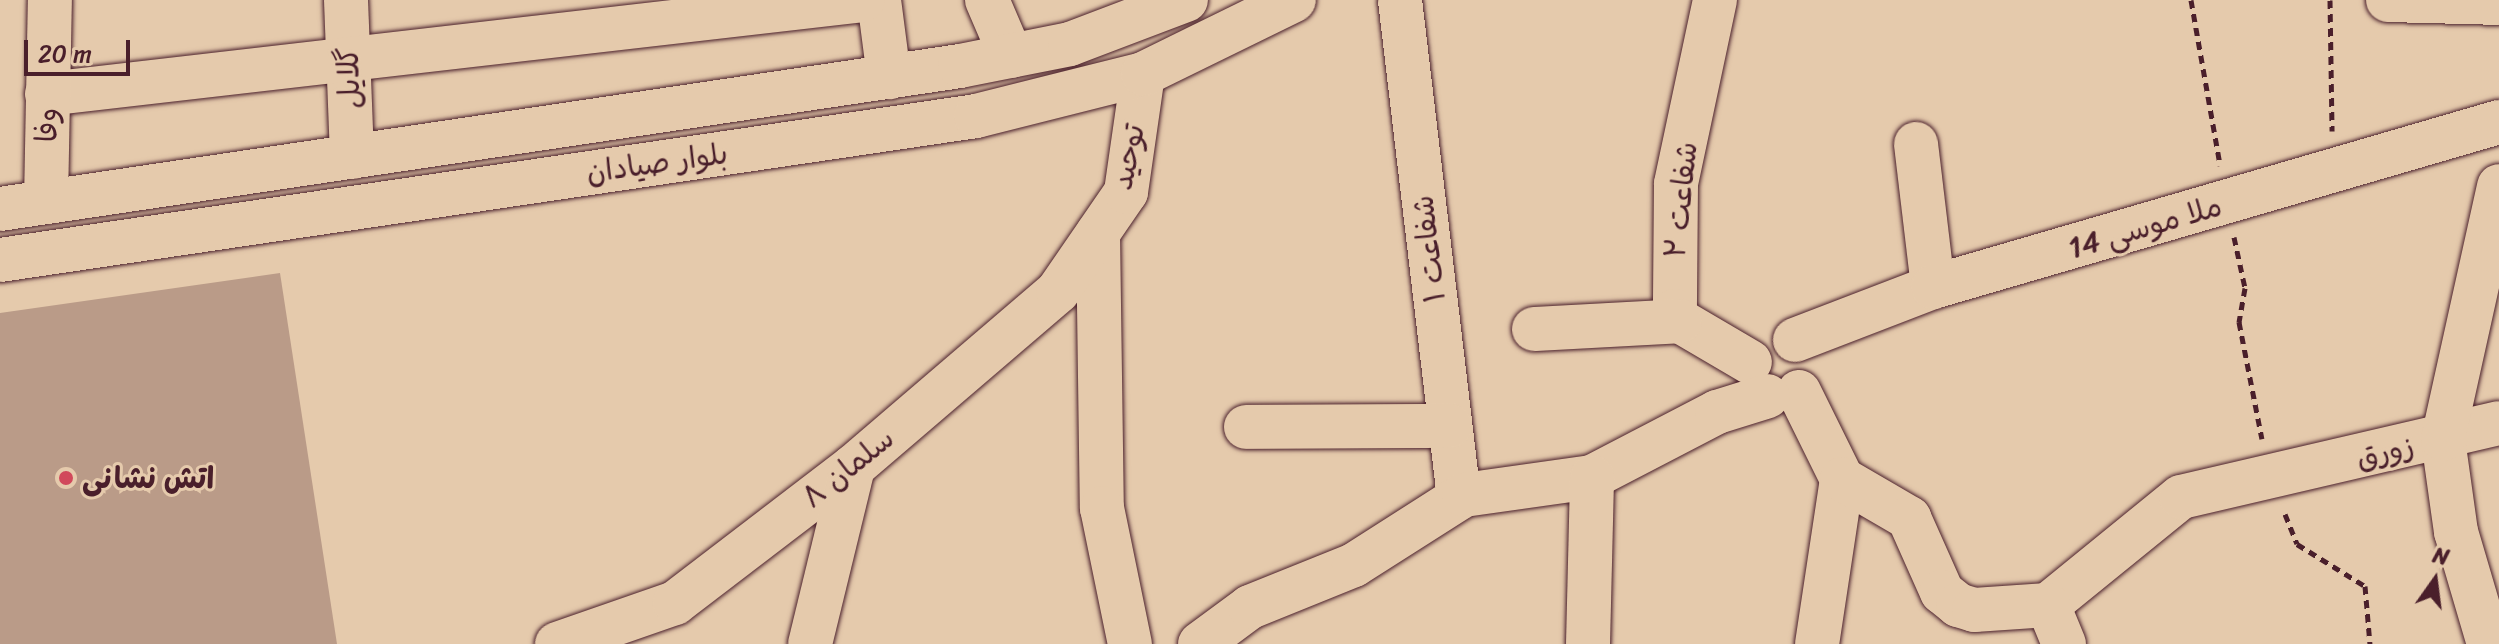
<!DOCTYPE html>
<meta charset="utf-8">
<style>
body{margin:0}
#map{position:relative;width:2499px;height:644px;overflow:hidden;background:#e5caac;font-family:Sriracha,"Playpen Sans Arabic",sans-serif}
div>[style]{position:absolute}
.building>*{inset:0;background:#ba9b88}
.path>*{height:5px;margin-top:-2.5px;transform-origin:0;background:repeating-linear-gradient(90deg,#4a1f2b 0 8px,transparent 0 14px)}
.roads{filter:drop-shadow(0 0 2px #4a1f2b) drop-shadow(0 0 2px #4a1f2b)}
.minor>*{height:44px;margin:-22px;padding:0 22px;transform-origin:22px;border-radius:22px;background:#e5caac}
.major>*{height:44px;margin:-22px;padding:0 22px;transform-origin:22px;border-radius:22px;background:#e5caac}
.dots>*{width:22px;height:22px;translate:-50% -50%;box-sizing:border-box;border:4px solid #e5caac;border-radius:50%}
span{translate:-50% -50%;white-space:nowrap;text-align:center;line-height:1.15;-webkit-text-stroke:6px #e5caac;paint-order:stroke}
.street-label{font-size:30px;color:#4a1f2b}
.poi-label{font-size:30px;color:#4a1f2b;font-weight:700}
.left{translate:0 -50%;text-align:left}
.north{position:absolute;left:2395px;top:540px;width:80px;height:80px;-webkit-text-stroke:6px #e5caac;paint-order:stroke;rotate:14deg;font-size:22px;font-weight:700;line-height:32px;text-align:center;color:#4a1f2b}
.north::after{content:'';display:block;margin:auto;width:28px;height:36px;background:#4a1f2b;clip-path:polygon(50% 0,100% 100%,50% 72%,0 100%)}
.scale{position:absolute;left:24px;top:40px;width:106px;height:36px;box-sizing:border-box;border:4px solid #4a1f2b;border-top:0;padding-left:10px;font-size:24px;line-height:28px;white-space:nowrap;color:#4a1f2b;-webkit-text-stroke:6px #e5caac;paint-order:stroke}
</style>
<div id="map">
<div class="building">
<i style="clip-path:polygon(280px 273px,337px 644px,0 644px,0 313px)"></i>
</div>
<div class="path">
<i style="left:2191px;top:0;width:168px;rotate:80deg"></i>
<i style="left:2330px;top:0;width:131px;rotate:89.1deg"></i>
<i style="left:2234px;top:237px;width:52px;rotate:77.8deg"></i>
<i style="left:2245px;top:288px;width:35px;rotate:100deg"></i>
<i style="left:2239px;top:322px;width:119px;rotate:78.9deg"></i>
<i style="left:2285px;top:514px;width:32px;rotate:68deg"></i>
<i style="left:2297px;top:544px;width:80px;rotate:31.7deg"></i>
<i style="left:2365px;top:586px;width:58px;rotate:85.1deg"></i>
</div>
<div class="roads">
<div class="minor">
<i style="left:346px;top:0;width:157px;rotate:87.8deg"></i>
<i style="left:879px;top:0;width:78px;rotate:82.6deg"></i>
<i style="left:987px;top:0;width:61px;rotate:66.8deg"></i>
<i style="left:1400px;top:0;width:501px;rotate:83.24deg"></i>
<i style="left:1715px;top:0;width:188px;rotate:102deg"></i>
<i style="left:1676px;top:184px;width:127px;rotate:90.5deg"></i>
<i style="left:1675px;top:311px;width:11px;rotate:63deg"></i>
<i style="left:1680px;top:321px;width:81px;rotate:30.4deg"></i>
<i style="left:2388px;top:0;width:111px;rotate:1.5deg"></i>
<i style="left:47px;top:94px;width:821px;rotate:-6.57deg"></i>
<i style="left:1916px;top:144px;width:144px;rotate:83.2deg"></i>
<i style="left:46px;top:202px;width:202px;rotate:-88.9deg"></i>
<i style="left:1098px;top:233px;width:275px;rotate:89.2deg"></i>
<i style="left:1102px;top:508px;width:139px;rotate:78.4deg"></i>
<i style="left:1534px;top:329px;width:146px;rotate:-3.1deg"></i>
<i style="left:1795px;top:340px;width:148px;rotate:-21deg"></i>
<i style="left:1933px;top:287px;width:590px;rotate:-16.25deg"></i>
<i style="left:1799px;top:392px;width:97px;rotate:63.7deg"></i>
<i style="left:1842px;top:479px;width:167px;rotate:98.6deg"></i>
<i style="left:1246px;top:427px;width:204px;rotate:-0.3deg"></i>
<i style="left:1842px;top:479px;width:78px;rotate:30.2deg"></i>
<i style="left:1909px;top:518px;width:81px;rotate:66deg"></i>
<i style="left:1942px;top:592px;width:21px;rotate:39deg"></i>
<i style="left:1958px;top:605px;width:17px;rotate:17deg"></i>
<i style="left:1974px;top:610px;width:74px;rotate:-3.9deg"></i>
<i style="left:2048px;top:605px;width:171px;rotate:-39.1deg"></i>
<i style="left:2181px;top:497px;width:326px;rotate:-13.1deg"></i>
<i style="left:2048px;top:605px;width:42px;rotate:67.7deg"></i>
<i style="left:557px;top:644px;width:125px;rotate:-19.2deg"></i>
<i style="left:675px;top:603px;width:224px;rotate:-37.4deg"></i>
<i style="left:853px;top:467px;width:270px;rotate:-40.6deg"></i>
<i style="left:1058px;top:291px;width:120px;rotate:-55.5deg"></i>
<i style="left:1126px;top:192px;width:119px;rotate:-81.8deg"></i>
<i style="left:810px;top:644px;width:182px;rotate:-76.3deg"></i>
<i style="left:1200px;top:644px;width:62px;rotate:-36.5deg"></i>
<i style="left:1250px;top:607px;width:112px;rotate:-22deg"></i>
<i style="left:1354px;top:565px;width:130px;rotate:-32.5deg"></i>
<i style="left:1464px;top:495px;width:129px;rotate:-8deg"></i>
<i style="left:1592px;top:477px;width:141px;rotate:-27.5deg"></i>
<i style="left:1717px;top:412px;width:53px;rotate:-17.4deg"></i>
<i style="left:1588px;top:644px;width:167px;rotate:-88.6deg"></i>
<i style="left:2489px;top:644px;width:117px;rotate:-106.4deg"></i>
<i style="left:2456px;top:532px;width:94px;rotate:-98deg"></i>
<i style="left:2443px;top:439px;width:259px;rotate:-77.5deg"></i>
</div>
<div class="major">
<i style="left:0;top:209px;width:971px;rotate:-8.47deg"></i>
<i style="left:960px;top:66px;width:112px;rotate:-11.3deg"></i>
<i style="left:1070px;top:44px;width:124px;rotate:-20.8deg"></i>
<i style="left:0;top:260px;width:987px;rotate:-8.39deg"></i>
<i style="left:976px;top:116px;width:172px;rotate:-14.1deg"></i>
<i style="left:1143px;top:74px;width:168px;rotate:-26.1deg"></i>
</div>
</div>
<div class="dots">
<i style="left:66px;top:478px;background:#d1495b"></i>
</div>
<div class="street-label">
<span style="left:349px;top:78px;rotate:-92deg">گلایل</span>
<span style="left:47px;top:125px;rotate:-89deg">وفا</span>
<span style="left:1128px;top:157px;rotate:-78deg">توحید</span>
<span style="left:657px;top:163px;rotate:-8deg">بلوار صیادان</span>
<span style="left:1681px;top:200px;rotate:-84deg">شفاعت ۲</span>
<span style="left:2145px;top:227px;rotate:-16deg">ملا موسی 14</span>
<span style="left:1429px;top:249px;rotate:-97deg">شفاعت ۱</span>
<span style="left:2385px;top:452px;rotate:-13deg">زورق</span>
<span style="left:848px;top:468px;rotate:-39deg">سلمان ۸</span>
</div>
<div class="poi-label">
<span class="left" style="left:82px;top:478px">اتش نشانى</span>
</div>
<div class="north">N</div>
<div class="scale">20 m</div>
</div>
